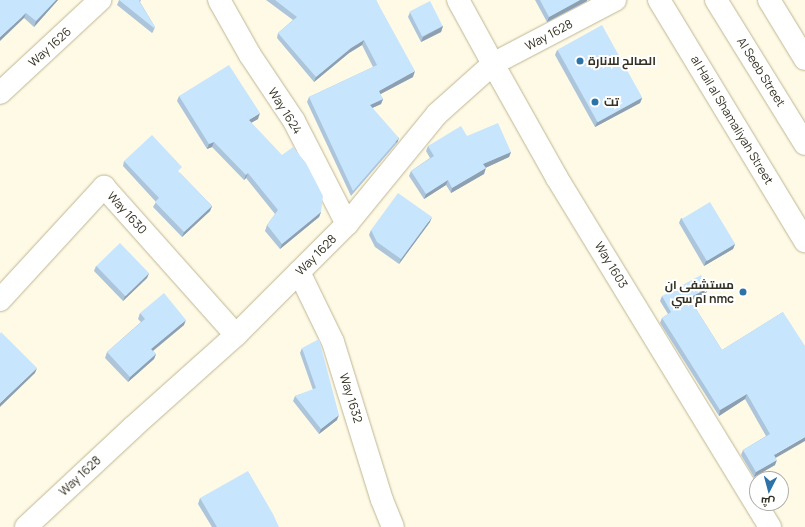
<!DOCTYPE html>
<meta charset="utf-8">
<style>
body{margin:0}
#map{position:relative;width:805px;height:527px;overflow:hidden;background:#fffae5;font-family:Manrope,Cairo,sans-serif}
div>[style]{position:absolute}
.roads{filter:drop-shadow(0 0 1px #beb695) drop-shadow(0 0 1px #beb695)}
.minor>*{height:22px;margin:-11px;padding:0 11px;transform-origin:11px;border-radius:11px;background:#fff}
.highway>*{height:22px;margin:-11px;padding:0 11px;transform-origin:11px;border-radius:11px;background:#fff}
.wall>*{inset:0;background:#acc5da}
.shaded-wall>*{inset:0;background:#8ca0b2;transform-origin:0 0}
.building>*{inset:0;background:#c8e5fe;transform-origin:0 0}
.dots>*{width:11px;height:11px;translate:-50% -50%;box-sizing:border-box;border:2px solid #fff;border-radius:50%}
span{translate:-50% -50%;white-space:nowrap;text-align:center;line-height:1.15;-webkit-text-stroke:4px #fff;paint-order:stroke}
.street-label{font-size:12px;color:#353224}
.poi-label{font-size:12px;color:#353224;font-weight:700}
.left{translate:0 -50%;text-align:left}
.right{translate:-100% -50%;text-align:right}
.north{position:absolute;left:749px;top:471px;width:40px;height:40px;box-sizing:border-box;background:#fff;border:1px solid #aeada7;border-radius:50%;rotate:186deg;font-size:11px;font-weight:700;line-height:16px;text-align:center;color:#353224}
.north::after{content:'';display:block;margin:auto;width:14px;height:18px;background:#2c73a8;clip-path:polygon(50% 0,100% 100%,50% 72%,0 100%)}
</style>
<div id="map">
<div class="roads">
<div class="minor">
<i style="left:219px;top:0;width:63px;rotate:60.6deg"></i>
<i style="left:250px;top:55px;width:79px;rotate:56.3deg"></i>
<i style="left:294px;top:121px;width:116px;rotate:62.8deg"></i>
<i style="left:458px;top:0;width:73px;rotate:61.3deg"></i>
<i style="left:493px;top:64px;width:131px;rotate:60.7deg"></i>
<i style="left:557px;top:178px;width:409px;rotate:58.6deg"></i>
<i style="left:659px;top:0;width:282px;rotate:58.8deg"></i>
<i style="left:0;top:93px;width:137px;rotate:-42.9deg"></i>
<i style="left:299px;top:272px;width:78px;rotate:64.1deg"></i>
<i style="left:333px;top:342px;width:165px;rotate:72.8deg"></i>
<i style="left:382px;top:500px;width:29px;rotate:68deg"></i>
<i style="left:0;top:300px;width:154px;rotate:-47.4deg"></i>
<i style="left:104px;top:187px;width:198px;rotate:48.3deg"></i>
<i style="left:26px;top:527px;width:145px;rotate:-43deg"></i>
<i style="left:132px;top:428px;width:140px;rotate:-41.8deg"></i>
<i style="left:236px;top:335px;width:157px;rotate:-45deg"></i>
<i style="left:347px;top:224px;width:142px;rotate:-50.7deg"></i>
<i style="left:437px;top:114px;width:75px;rotate:-41.8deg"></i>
<i style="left:493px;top:64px;width:138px;rotate:-27.7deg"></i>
</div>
<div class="highway">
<i style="left:716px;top:0;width:169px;rotate:58.3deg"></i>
<i style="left:769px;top:0;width:69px;rotate:58.6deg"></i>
</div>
</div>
<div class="wall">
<i style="clip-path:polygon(0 0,58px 0,34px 27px,24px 18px)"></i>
<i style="clip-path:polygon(119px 0,141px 0,140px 2px,155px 27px,153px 32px,152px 33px,117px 5px)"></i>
<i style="clip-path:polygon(266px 0,376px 0,413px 77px,380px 94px,383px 99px,381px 104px,372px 108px,397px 143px,351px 196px,307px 102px,309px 97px,373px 67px,362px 45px,349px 53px,314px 82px,277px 38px,278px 33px,293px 20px)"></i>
<i style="clip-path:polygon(535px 0,587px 0,587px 1px,547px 22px)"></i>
<i style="clip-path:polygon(410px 12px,443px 26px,441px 32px,421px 42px,408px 17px)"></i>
<i style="clip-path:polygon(557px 50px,642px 98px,640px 103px,595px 127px,555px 55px)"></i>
<i style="clip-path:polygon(179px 96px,258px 119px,251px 123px,321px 212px,319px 217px,280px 249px,265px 231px,267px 225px,275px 214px,246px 178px,244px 180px,212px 147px,207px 149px,177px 101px)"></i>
<i style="clip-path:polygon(467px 136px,511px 152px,509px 157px,485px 168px,484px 174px,451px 193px,446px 185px,424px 199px,409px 176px,411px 171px,430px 158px,426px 151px,428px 146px)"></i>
<i style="clip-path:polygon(124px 161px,180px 173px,212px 206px,210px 211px,182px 237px,153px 207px,156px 202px,123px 166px)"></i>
<i style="clip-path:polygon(681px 218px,735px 244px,733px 249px,704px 266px,679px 223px)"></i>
<i style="clip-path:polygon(430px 222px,399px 264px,375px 247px,369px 235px,371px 230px)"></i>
<i style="clip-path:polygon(96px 266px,149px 273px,147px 278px,123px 301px,94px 271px)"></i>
<i style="clip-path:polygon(708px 288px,706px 293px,691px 301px,722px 350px,783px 312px,775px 465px,754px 477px,741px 455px,743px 450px,766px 436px,745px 399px,719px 416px,660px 323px,662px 318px,668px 314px,660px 301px,662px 296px)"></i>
<i style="clip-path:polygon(140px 313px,184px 325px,153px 351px,156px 354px,154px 359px,128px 382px,105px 358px,107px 352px,141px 322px,138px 319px)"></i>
<i style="clip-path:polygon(302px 348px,337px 420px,319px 434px,293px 401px,295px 396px,313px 390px,300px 353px)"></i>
<i style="clip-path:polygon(200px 498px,279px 527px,212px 527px,198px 504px)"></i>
</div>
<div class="shaded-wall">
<i style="clip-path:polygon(56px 0,58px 0,34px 27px,36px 21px)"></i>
<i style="clip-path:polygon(580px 0,587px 0,587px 1px,547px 22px,549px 17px)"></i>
<i style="clip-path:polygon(26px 13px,24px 18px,0 41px,0 37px)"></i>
<i style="clip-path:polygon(443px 26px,441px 32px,421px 42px,423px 37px)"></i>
<i style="clip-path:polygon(364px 40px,362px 45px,349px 53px,314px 82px,316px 77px,351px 48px)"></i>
<i style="clip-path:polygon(415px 71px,413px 77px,377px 96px,379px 91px)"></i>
<i style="clip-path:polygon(642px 98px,640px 103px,595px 127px,597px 122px)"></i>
<i style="clip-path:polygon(383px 99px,381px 104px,368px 110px,370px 105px)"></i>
<i style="clip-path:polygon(260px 113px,258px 119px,247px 125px,249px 120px)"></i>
<i style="left:399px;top:138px;width:5px;height:70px;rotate:112deg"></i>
<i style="clip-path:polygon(214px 142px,212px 147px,207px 149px,209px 144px)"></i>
<i style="clip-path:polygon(511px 152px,509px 157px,481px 170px,483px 164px)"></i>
<i style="clip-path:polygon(486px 168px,484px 174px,451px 193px,452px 188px)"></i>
<i style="clip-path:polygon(248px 173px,246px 178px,244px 180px,246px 175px)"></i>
<i style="clip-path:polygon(448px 180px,446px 185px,424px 199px,426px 194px)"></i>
<i style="clip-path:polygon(212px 206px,210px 211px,182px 237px,184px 232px)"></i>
<i style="clip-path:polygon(321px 212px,319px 217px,280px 249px,282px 244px)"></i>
<i style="clip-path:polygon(432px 217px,430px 222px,399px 264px,401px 259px)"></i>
<i style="clip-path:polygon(735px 244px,733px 249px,704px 266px,706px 261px)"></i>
<i style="clip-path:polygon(149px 273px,147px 278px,123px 301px,125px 296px)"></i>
<i style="clip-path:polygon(708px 288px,706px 293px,687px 303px,689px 298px)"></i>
<i style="clip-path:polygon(186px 320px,184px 325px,149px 354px,151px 349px)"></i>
<i style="clip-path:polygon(156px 354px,154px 359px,128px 382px,130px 377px)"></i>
<i style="clip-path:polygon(37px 368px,35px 373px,0 407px,0 403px)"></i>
<i style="clip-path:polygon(747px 394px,745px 399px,719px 416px,720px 410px)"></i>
<i style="clip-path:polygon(339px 415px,337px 420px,319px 434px,321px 429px)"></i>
<i style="clip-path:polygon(805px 437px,805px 441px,772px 460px,774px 455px)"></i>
<i style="clip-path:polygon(777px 460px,775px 465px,754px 477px,756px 472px)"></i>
</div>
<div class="building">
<i style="clip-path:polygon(0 0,56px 0,36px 21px,26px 13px,0 37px)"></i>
<i style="clip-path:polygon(119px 0,140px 0,139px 1px,155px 27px,154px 28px)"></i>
<i style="clip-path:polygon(275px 0,376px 0,415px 71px,379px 91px,383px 99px,370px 105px,399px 138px,353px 191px,309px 97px,377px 65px,364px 40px,351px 48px,316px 77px,278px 33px,297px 17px)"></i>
<i style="clip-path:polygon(540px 0,580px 0,549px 17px)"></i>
<i style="left:430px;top:1px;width:28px;height:23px;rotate:63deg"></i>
<i style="left:602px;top:25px;width:83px;height:51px;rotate:61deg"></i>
<i style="clip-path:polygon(229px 65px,260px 113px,249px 120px,282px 155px,293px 147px,306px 163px,323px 196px,321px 212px,282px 244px,267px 225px,278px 210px,248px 173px,246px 175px,214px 142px,209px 144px,179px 96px)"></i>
<i style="clip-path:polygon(498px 123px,511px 152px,483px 164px,486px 168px,452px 188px,448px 180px,426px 194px,411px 171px,434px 156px,428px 146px,461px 126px,467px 136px)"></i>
<i style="clip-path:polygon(152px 135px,182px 167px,178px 171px,212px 206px,184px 232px,155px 202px,159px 198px,124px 161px)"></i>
<i style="clip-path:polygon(398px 193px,432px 217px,401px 259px,377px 242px,371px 230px)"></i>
<i style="left:710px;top:202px;width:49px;height:33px;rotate:59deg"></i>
<i style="left:120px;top:243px;width:42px;height:33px;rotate:46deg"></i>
<i style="clip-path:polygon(701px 275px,708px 288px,689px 298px,722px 350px,783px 312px,805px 346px,805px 437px,774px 455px,777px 460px,756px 472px,743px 450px,770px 434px,747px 394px,720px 410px,662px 318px,671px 312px,662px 296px)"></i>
<i style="clip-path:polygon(164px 293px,186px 320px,151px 349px,156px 354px,130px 377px,107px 352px,145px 319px,140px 313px)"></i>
<i style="clip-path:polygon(1px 332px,37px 368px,0 403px,0 334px)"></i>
<i style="clip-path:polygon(319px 339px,339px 415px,321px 429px,295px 396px,316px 388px,302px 348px)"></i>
<i style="clip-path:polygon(248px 471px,273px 514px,279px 527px,217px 527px,200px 498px)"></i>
</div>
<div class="dots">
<i style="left:580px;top:61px;background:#2c73a8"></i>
<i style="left:595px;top:102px;background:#2c73a8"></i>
<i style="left:743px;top:292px;background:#2c73a8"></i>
</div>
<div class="street-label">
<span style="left:549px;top:35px;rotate:-28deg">Way 1628</span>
<span style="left:50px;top:47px;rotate:-42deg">Way 1626</span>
<span style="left:761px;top:72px;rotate:58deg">Al Seeb Street</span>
<span style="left:285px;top:111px;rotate:58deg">Way 1624</span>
<span style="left:732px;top:120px;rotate:59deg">al Hail al Shamaliyah Street</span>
<span style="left:127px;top:213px;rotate:48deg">Way 1630</span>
<span style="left:316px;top:255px;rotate:-45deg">Way 1628</span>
<span style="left:611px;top:265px;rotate:59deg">Way 1603</span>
<span style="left:351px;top:398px;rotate:73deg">Way 1632</span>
<span style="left:80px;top:476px;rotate:-43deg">Way 1628</span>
</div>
<div class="poi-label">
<span class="left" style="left:588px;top:61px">الصالح للانارة</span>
<span class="left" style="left:604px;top:102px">تت</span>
<span class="right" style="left:734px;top:292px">مستشفى ان<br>ام سي nmc</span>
</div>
<div class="north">ش</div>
</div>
